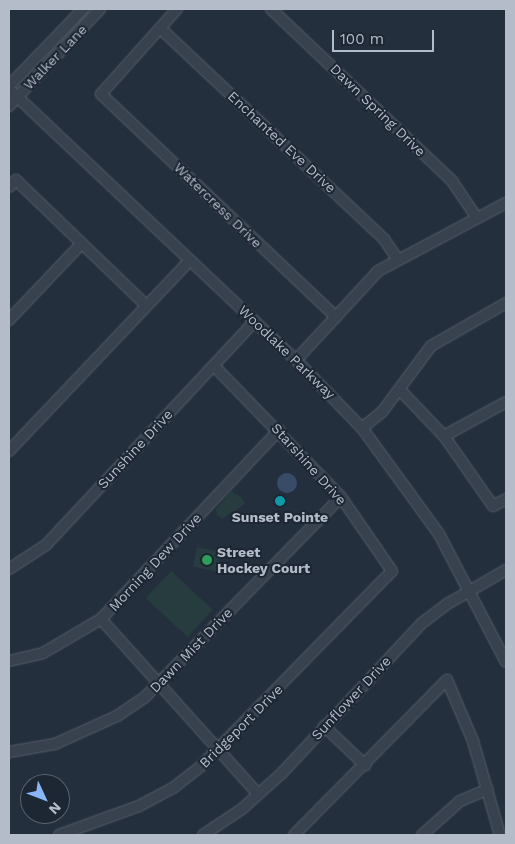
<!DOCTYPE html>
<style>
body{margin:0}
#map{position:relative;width:515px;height:844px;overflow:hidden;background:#242f3e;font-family:"Work Sans",sans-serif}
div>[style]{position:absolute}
.green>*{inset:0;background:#263c3f;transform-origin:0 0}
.water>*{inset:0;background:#394c67}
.round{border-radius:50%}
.roads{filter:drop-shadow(0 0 1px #565f6c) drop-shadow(0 0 1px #565f6c)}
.minor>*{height:10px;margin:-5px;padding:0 5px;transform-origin:5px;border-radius:5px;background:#38414e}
.dots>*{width:14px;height:14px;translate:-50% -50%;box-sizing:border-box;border:2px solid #1d2633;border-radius:50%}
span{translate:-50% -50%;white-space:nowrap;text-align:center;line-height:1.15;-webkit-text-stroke:4px #1d2633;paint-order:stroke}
.street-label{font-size:14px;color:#b4bcc9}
.poi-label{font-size:14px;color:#b4bcc9;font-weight:700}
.left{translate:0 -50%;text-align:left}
.frame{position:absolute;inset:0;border:10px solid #b4bcc9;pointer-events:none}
.north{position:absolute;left:20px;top:774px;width:50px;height:50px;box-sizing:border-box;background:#1d2633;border:1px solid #59626f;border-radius:50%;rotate:133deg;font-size:14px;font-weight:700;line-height:20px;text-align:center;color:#b4bcc9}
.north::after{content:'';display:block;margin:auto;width:18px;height:22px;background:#8ab4f8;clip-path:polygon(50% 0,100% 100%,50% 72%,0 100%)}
.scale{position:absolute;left:332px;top:30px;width:102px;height:22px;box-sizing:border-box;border:2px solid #b4bcc9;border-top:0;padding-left:6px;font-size:15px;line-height:18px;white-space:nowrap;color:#b4bcc9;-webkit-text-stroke:4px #1d2633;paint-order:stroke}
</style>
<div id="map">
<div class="green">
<i style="clip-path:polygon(231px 491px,242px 498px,245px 504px,222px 519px,217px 515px,216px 509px)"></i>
<i style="left:197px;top:547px;width:24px;height:20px;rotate:12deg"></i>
<i style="left:171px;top:571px;width:57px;height:37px;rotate:43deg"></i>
</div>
<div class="water">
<i class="round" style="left:277px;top:473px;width:20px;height:20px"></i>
</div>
<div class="roads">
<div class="minor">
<i style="left:177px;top:9px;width:114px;rotate:131.8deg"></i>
<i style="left:101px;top:94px;width:324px;rotate:43.5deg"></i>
<i style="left:271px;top:9px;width:250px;rotate:43.5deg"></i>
<i style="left:452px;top:181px;width:45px;rotate:56deg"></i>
<i style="left:160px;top:28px;width:308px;rotate:43.3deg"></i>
<i style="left:384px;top:239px;width:25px;rotate:56deg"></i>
<i style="left:9px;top:86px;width:107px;rotate:-46.1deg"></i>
<i style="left:9px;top:89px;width:395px;rotate:43.4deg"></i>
<i style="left:296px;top:360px;width:95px;rotate:45.9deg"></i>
<i style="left:362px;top:428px;width:131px;rotate:54deg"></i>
<i style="left:439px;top:534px;width:144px;rotate:62.4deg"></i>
<i style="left:9px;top:106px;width:133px;rotate:-46.8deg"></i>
<i style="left:9px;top:187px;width:10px;rotate:-45deg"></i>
<i style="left:16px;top:180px;width:180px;rotate:43.9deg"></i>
<i style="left:9px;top:320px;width:105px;rotate:-46.5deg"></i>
<i style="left:296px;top:360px;width:121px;rotate:-47.3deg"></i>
<i style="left:378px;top:271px;width:145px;rotate:-28deg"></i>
<i style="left:400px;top:390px;width:64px;rotate:46.3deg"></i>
<i style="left:444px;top:436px;width:85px;rotate:55deg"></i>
<i style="left:493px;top:506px;width:15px;rotate:-28deg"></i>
<i style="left:362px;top:428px;width:26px;rotate:-39deg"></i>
<i style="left:382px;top:412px;width:82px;rotate:-53.4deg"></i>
<i style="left:431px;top:346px;width:86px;rotate:-29.8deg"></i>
<i style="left:444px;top:436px;width:71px;rotate:-28.7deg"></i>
<i style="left:9px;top:451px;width:263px;rotate:-46.5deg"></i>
<i style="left:9px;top:569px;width:44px;rotate:-33deg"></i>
<i style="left:46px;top:545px;width:306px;rotate:-47deg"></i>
<i style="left:101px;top:619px;width:235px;rotate:48.1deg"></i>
<i style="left:9px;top:661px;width:35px;rotate:-13deg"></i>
<i style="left:43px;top:653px;width:67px;rotate:-30.4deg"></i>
<i style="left:101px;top:619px;width:260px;rotate:-46.7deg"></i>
<i style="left:324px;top:726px;width:57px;rotate:43.6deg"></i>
<i style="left:9px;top:752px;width:47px;rotate:-9.9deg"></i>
<i style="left:55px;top:744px;width:68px;rotate:-24.3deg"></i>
<i style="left:117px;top:716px;width:34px;rotate:-34deg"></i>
<i style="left:145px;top:697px;width:280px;rotate:-45.6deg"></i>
<i style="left:59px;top:835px;width:85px;rotate:-19.9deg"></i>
<i style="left:139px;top:806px;width:38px;rotate:-28deg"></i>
<i style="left:173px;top:788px;width:34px;rotate:-38deg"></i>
<i style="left:200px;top:767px;width:274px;rotate:-45.6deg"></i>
<i style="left:392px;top:571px;width:90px;rotate:-124.6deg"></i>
<i style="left:341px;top:497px;width:182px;rotate:-134.1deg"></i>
<i style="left:203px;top:835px;width:47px;rotate:-33.7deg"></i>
<i style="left:242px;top:809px;width:54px;rotate:-42deg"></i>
<i style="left:282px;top:773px;width:205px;rotate:-47deg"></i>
<i style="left:422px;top:623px;width:34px;rotate:-37deg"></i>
<i style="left:449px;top:603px;width:66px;rotate:-30.1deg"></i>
<i style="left:294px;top:835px;width:218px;rotate:-45.4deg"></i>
<i style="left:447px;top:680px;width:66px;rotate:66.9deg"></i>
<i style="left:473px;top:741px;width:98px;rotate:74deg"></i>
<i style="left:422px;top:835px;width:51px;rotate:-41.8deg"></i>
<i style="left:460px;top:801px;width:30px;rotate:-23deg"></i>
</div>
</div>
<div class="dots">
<i style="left:280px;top:501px;background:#0f9aa8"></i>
<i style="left:207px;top:560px;background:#2e9e5b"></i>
</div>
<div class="street-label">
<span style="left:55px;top:57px;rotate:-46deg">Walker Lane</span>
<span style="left:378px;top:110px;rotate:44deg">Dawn Spring Drive</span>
<span style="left:282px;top:142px;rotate:43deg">Enchanted Eve Drive</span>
<span style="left:218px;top:205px;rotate:44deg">Watercress Drive</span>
<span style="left:287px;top:352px;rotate:44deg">Woodlake Parkway</span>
<span style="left:135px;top:449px;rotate:-47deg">Sunshine Drive</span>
<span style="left:309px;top:464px;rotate:48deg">Starshine Drive</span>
<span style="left:155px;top:562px;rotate:-47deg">Morning Dew Drive</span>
<span style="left:191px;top:650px;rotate:-46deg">Dawn Mist Drive</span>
<span style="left:351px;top:698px;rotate:-47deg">Sunflower Drive</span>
<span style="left:241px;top:726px;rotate:-45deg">Bridgeport Drive</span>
</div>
<div class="poi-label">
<span style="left:280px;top:517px">Sunset Pointe</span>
<span class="left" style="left:217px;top:560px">Street<br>Hockey Court</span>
</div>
<div class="frame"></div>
<div class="north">N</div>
<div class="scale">100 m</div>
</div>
